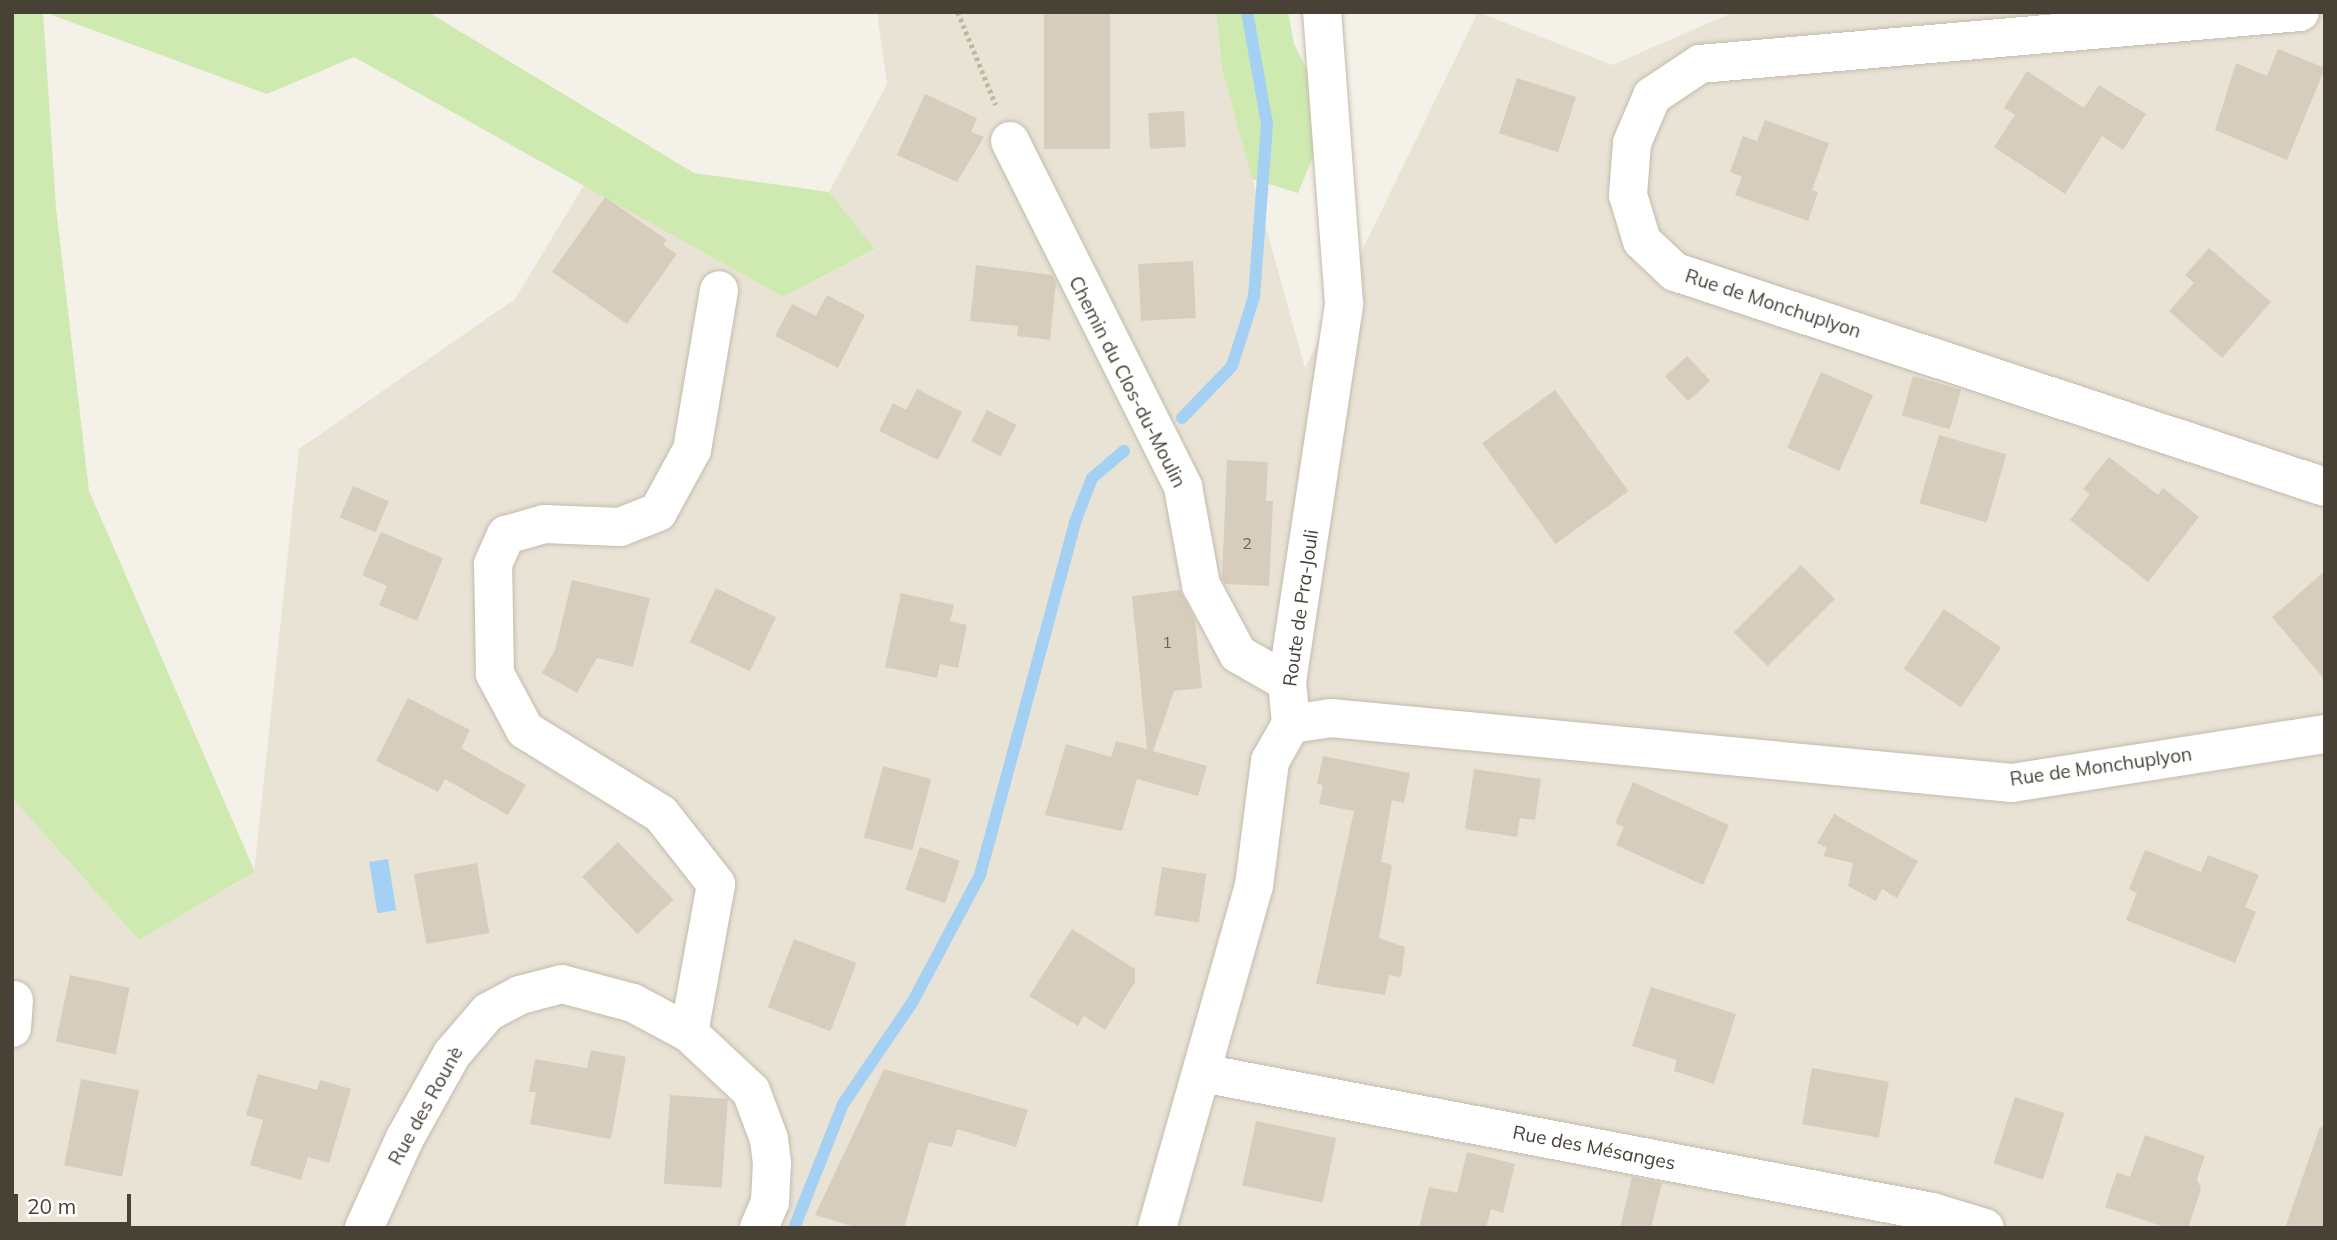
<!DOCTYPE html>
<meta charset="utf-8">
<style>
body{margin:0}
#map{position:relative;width:2337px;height:1240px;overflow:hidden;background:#f4f1e8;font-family:Mulish,sans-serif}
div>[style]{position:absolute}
.residential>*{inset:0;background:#e9e3d6}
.green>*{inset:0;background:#ceeab0}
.water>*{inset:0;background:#a3d0f3;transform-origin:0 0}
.stream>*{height:12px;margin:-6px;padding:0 6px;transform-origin:6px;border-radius:6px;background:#a3d0f3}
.building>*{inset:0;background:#d7cdbd;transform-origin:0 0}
.path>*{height:4.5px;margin-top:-2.25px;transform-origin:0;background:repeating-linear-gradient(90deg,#c3b69b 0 3.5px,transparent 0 7px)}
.roads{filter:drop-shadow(0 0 2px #c3bcad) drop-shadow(0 0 2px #c3bcad)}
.street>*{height:38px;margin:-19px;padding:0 19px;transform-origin:19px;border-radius:19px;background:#fff}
span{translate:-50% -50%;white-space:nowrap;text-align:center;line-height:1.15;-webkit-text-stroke:5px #fff;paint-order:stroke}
.number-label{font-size:16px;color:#6c6558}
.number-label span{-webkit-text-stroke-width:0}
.street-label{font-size:19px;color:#484236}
.frame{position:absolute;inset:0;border:14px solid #484236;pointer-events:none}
.scale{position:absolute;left:14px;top:1194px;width:117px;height:32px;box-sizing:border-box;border:4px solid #484236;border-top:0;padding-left:9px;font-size:21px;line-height:24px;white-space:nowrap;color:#484236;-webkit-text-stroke:5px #fff;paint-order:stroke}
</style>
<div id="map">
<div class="residential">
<i style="clip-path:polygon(877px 12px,1216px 12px,1222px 69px,1305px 368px,1478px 12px,1612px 65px,1734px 12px,2325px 12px,2325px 1228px,12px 1228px,12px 798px,139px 940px,254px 873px,299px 449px,515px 299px,584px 185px,783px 297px,874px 250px,829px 192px,887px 84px)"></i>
</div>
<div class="green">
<i style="clip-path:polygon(12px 12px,43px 12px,56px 208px,89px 491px,255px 872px,139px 940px,12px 798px)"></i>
<i style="clip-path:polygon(44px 12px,428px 12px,694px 173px,829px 192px,875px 249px,783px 297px,354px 57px,267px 94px)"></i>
<i style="clip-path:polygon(1216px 12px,1288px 12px,1294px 44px,1330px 116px,1298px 193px,1252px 179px,1222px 69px)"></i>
</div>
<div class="water">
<i style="left:388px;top:859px;width:52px;height:19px;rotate:81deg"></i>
</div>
<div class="stream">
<i style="left:1182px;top:418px;width:72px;rotate:-46.1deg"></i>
<i style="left:1232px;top:366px;width:72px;rotate:-72.3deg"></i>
<i style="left:1254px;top:297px;width:173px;rotate:-85.7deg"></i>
<i style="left:1267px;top:124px;width:114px;rotate:-100.1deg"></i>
<i style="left:794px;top:1228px;width:133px;rotate:-68.4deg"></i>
<i style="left:843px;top:1104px;width:122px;rotate:-55.7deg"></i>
<i style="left:912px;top:1003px;width:145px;rotate:-62deg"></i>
<i style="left:980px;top:875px;width:366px;rotate:-74.9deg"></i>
<i style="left:1075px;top:522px;width:47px;rotate:-68.9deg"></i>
<i style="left:1092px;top:478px;width:42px;rotate:-40.2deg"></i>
</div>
<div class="building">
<i style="left:1044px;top:12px;width:66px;height:137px"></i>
<i style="clip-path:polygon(2278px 49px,2325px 68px,2287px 160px,2215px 130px,2236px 63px,2267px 76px)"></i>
<i style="clip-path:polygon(2027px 71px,2084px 108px,2099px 85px,2146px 114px,2123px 150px,2102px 136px,2065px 194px,1994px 147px,2015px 115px,2004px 108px)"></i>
<i style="left:1517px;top:78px;width:62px;height:58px;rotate:18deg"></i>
<i style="clip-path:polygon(925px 94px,977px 118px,971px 132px,984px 137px,957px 182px,897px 155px)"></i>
<i style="left:1184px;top:111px;width:36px;height:36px;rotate:87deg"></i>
<i style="clip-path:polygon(1765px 120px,1829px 143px,1812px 190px,1818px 192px,1808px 221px,1735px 195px,1742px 177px,1730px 172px,1743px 136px,1757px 141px)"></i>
<i style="clip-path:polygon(605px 197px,667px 240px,663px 245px,677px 254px,627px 324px,552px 272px)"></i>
<i style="clip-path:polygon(2209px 248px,2271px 302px,2222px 358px,2169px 311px,2194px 283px,2185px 275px)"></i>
<i style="left:1193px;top:261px;width:57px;height:55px;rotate:87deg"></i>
<i style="clip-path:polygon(976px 265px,1052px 275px,1056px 282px,1050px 340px,1017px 336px,1018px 326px,970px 321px)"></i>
<i style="clip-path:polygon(827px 295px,865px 315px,838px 368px,775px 336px,792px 304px,816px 316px)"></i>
<i style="left:1687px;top:356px;width:34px;height:30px;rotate:47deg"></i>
<i style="left:1821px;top:372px;width:57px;height:83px;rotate:24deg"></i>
<i style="left:1913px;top:376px;width:50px;height:41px;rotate:16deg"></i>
<i style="clip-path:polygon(917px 389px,962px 412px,938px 460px,879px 431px,893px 403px,906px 410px)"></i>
<i style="left:1555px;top:390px;width:125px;height:90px;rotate:54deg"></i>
<i style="left:987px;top:410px;width:33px;height:35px;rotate:27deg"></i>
<i style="left:1939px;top:435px;width:70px;height:71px;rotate:16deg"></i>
<i style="clip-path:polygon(2109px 457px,2158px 495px,2163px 488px,2199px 517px,2148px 582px,2070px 520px,2090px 494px,2083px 489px)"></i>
<i style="clip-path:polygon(1227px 460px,1268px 462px,1266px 501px,1273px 501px,1269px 586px,1225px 584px,1222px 578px)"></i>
<i style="left:353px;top:486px;width:39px;height:34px;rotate:23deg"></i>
<i style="clip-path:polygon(381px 532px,443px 558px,417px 621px,379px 605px,387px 586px,362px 575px)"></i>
<i style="left:1801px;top:565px;width:48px;height:95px;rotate:45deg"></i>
<i style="clip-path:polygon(2325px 571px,2325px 680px,2272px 617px)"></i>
<i style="clip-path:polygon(572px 580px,650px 598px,633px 667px,597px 658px,577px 693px,542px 673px,555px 650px)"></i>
<i style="left:716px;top:588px;width:67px;height:60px;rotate:26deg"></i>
<i style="clip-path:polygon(1180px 590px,1195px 620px,1202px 688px,1174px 691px,1153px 751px,1207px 766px,1198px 796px,1137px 779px,1122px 831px,1045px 815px,1066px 744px,1111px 757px,1116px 741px,1147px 749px,1132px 596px)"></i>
<i style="clip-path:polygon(901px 593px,954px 605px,950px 621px,967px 625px,958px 668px,940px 664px,937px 678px,885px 667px)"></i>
<i style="left:1944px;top:609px;width:69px;height:72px;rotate:34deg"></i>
<i style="clip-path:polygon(408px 698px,470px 730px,461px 748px,526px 785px,508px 815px,445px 779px,438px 792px,376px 761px)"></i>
<i style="clip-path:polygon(1323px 756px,1410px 773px,1404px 803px,1392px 800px,1381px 862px,1392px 865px,1379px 938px,1405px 947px,1401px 977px,1389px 975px,1385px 995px,1316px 984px,1354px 811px,1319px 804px,1323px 785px,1317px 784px)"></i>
<i style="left:883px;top:766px;width:50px;height:74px;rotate:15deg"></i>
<i style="clip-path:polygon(1474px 769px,1541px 779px,1535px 820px,1520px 818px,1517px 837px,1465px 829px)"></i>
<i style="clip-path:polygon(1633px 782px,1729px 825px,1703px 885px,1616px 845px,1624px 827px,1615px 823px)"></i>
<i style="clip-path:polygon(1834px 814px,1918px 861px,1897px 898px,1882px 889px,1876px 901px,1848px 886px,1853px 863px,1823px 856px,1827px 848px,1817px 843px)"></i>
<i style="left:618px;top:842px;width:80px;height:50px;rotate:46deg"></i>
<i style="left:920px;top:847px;width:42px;height:45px;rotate:19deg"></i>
<i style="clip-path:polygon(2145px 850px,2201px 872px,2208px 855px,2259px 875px,2245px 907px,2256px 912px,2235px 963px,2126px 920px,2137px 893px,2129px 889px)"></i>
<i style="left:477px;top:863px;width:71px;height:64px;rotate:80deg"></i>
<i style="left:1162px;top:867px;width:45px;height:49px;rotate:9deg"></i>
<i style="clip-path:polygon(1072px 929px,1135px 969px,1135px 982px,1105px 1030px,1084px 1016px,1078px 1026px,1029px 996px)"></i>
<i style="left:794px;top:939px;width:67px;height:73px;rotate:21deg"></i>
<i style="left:70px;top:975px;width:61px;height:68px;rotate:12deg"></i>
<i style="clip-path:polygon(1651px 987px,1736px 1014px,1714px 1084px,1674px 1071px,1677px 1060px,1632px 1046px)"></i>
<i style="clip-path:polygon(591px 1050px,626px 1057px,611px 1139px,530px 1124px,536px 1092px,529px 1092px,535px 1059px,587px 1068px)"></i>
<i style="left:1812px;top:1068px;width:78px;height:57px;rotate:10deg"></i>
<i style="clip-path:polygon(884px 1069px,1028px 1110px,1016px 1147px,957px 1129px,952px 1147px,929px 1142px,904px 1228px,858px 1228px,815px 1215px)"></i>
<i style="clip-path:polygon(258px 1074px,317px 1090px,320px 1080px,351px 1089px,329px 1163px,308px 1157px,301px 1180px,250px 1165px,263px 1120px,246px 1115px)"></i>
<i style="left:81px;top:1079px;width:59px;height:88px;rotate:11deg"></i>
<i style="left:670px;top:1095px;width:58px;height:89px;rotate:4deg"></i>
<i style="left:2015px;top:1097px;width:52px;height:70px;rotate:18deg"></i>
<i style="left:1256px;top:1121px;width:82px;height:66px;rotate:12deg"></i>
<i style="clip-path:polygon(2320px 1127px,2325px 1128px,2325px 1228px,2285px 1228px)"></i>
<i style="clip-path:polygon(2145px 1135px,2205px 1156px,2197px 1179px,2201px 1189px,2188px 1228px,2167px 1228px,2105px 1207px,2117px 1172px,2130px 1177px)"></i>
<i style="clip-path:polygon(1467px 1152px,1515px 1164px,1503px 1213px,1491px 1209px,1486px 1228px,1419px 1228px,1429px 1187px,1457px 1193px)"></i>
<i style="clip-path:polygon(1632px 1177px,1662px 1183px,1651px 1228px,1620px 1228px)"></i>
</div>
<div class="path">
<i style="left:958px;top:12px;width:100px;rotate:67.8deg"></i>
</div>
<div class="roads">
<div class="street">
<i style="left:2300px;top:12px;width:602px;rotate:175.05deg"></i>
<i style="left:1700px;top:64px;width:58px;rotate:146.3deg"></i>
<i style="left:1652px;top:96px;width:51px;rotate:113.1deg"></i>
<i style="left:1632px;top:143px;width:52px;rotate:94.4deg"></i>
<i style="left:1628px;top:195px;width:48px;rotate:73.1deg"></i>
<i style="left:1642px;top:241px;width:45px;rotate:43.2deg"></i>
<i style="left:1675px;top:272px;width:685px;rotate:18.3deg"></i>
<i style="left:1010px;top:141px;width:387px;rotate:63.4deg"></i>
<i style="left:1183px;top:487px;width:100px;rotate:79.6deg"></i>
<i style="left:1201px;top:585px;width:78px;rotate:61.8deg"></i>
<i style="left:1238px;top:654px;width:56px;rotate:29.7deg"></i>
<i style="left:1291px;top:724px;width:40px;rotate:-8.5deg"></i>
<i style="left:1331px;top:718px;width:684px;rotate:5.45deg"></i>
<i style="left:2012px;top:783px;width:317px;rotate:-8.9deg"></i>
<i style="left:12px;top:1028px;width:28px;rotate:-86deg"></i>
<i style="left:689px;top:1033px;width:151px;rotate:-79.7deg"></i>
<i style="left:716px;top:884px;width:89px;rotate:-128.2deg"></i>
<i style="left:661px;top:814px;width:160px;rotate:-148.3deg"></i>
<i style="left:525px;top:730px;width:64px;rotate:-118.2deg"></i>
<i style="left:495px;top:674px;width:110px;rotate:-91deg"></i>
<i style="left:493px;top:564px;width:32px;rotate:-66deg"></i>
<i style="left:506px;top:535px;width:40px;rotate:-16deg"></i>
<i style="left:544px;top:524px;width:76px;rotate:2.3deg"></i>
<i style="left:620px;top:527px;width:41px;rotate:-21.5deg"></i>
<i style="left:658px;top:512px;width:71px;rotate:-61.3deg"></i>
<i style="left:692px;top:450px;width:162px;rotate:-80.4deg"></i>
<i style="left:1202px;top:1073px;width:743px;rotate:10.78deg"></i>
<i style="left:1932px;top:1212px;width:55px;rotate:16.8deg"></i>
<i style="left:364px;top:1228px;width:99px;rotate:-65.5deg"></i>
<i style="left:405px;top:1138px;width:96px;rotate:-60.8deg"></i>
<i style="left:452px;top:1054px;width:55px;rotate:-49.4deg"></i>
<i style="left:488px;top:1012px;width:36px;rotate:-28deg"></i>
<i style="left:520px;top:995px;width:43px;rotate:-14.7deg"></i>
<i style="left:562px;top:984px;width:73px;rotate:15deg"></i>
<i style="left:633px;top:1003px;width:64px;rotate:28.2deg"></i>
<i style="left:689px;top:1033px;width:85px;rotate:43.1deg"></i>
<i style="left:751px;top:1091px;width:51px;rotate:69.4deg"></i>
<i style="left:769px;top:1139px;width:24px;rotate:83deg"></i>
<i style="left:772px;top:1163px;width:39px;rotate:93deg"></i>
<i style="left:770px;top:1202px;width:28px;rotate:113deg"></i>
<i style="left:1157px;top:1228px;width:355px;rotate:-74.2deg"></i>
<i style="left:1254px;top:886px;width:126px;rotate:-82.7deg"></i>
<i style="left:1270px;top:761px;width:43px;rotate:-60.4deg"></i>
<i style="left:1291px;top:724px;width:42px;rotate:-95.4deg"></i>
<i style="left:1287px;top:682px;width:383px;rotate:-81.4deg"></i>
<i style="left:1344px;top:303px;width:292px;rotate:-94.3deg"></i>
</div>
</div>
<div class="number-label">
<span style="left:1247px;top:543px">2</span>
<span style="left:1167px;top:642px">1</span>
</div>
<div class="street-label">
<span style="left:1773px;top:304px;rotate:18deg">Rue de Monchuplyon</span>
<span style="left:1127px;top:382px;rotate:63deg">Chemin du Clos-du-Moulin</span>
<span style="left:1301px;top:608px;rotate:-82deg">Route de Pra-Jouli</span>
<span style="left:2101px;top:767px;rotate:-8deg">Rue de Monchuplyon</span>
<span style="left:426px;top:1106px;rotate:-61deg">Rue des Rounè</span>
<span style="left:1594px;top:1148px;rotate:11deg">Rue des Mésanges</span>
</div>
<div class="frame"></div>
<div class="scale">20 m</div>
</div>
